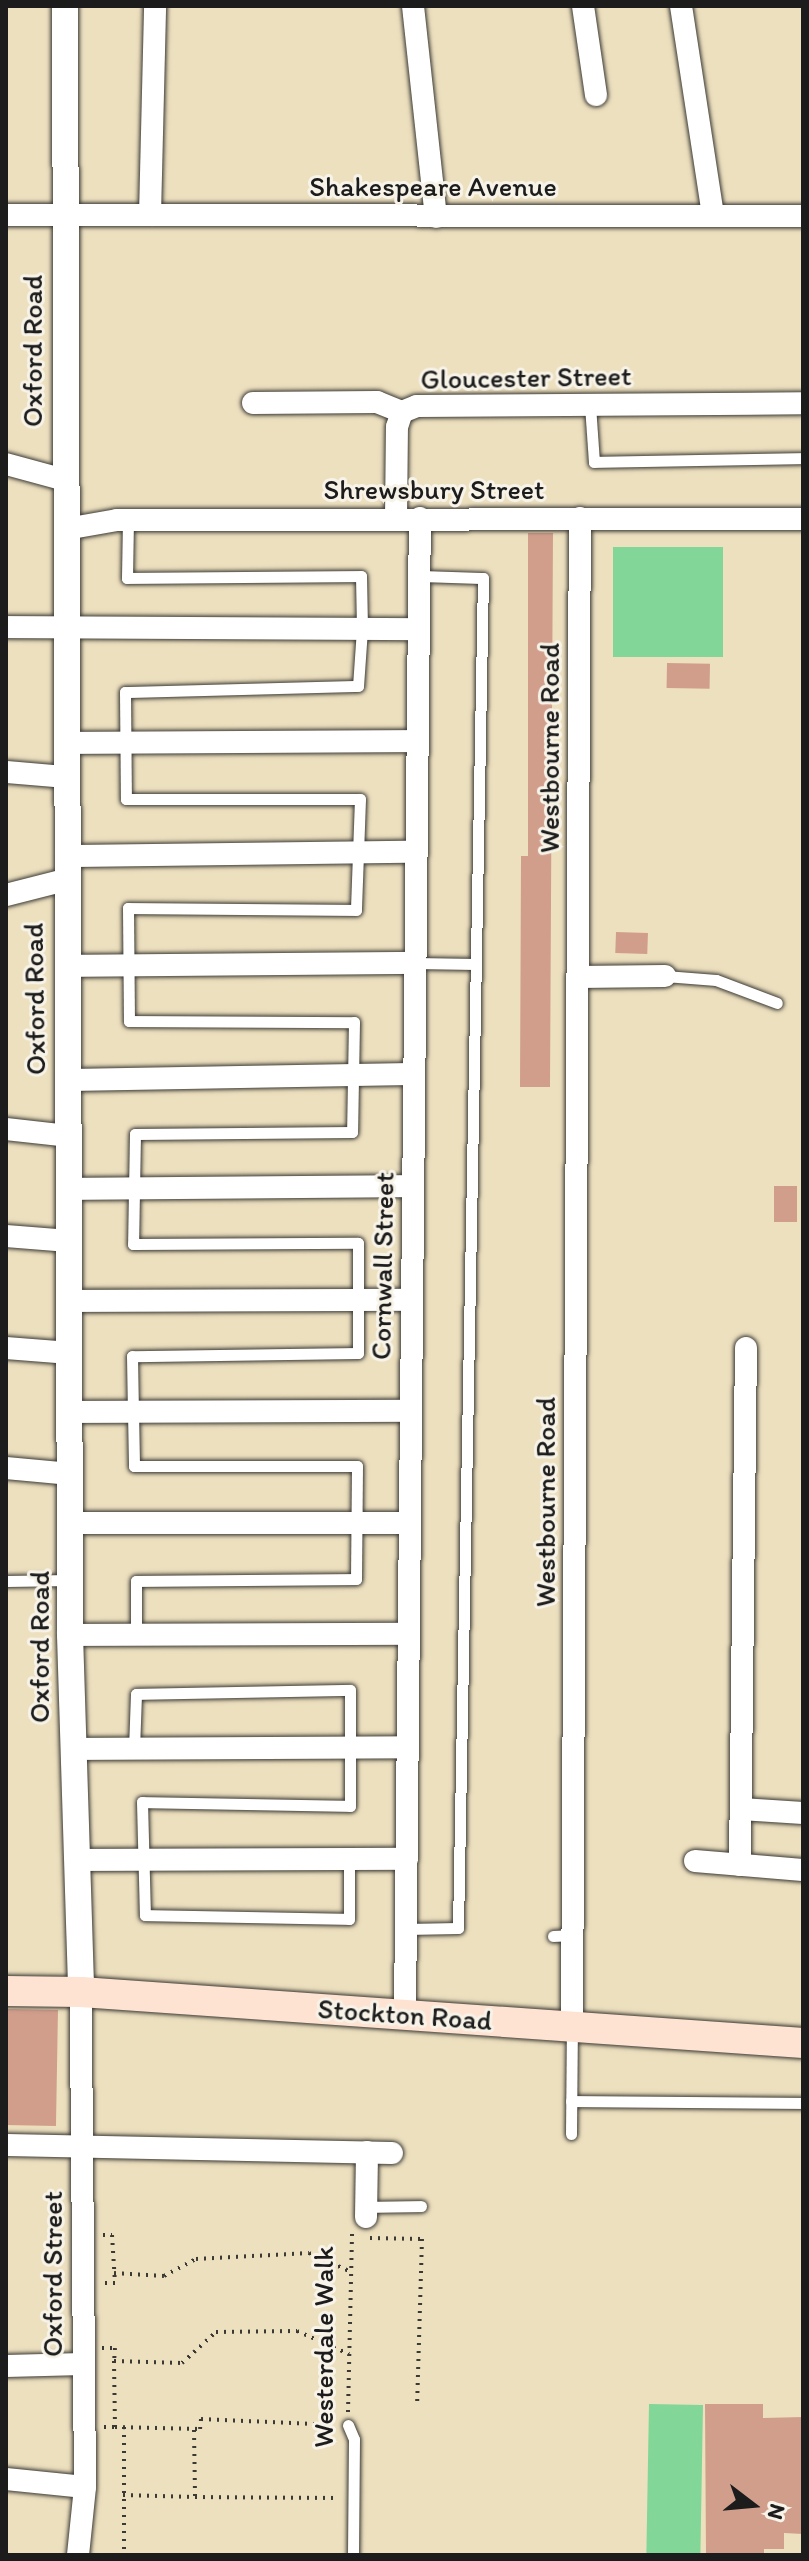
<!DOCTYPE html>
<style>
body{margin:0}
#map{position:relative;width:809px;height:2561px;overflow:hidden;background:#ede0bf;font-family:Itim,sans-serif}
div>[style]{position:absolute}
.green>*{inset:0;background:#81d698;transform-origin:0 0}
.building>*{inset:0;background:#d19e8c;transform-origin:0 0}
.path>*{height:4px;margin-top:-2px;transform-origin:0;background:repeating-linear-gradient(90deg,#3b3934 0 2px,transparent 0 8px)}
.roads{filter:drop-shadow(0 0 2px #3b3934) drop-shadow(0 0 2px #3b3934)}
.service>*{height:11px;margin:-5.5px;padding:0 5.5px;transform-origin:5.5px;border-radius:5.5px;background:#fff}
.minor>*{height:22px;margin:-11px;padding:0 11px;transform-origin:11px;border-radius:11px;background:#fff}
.tertiary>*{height:26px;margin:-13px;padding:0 13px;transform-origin:13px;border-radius:13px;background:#fff}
.secondary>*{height:30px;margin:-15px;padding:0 15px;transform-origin:15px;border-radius:15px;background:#fee3d2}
span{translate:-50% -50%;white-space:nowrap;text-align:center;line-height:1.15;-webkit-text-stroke:6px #f7f3e8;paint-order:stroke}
.street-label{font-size:28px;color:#1c1c1c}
.frame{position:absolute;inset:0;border:8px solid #1c1c1c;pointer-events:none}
.north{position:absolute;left:713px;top:2465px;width:80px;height:80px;-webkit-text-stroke:6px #f7f3e8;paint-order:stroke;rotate:106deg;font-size:22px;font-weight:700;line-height:32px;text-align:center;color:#1c1c1c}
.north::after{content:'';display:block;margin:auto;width:28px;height:36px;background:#1c1c1c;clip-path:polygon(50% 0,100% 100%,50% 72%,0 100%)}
</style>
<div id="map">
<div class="green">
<i style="left:723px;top:547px;width:110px;height:110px;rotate:90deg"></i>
<i style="left:649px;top:2404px;width:54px;height:151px;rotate:1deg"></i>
</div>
<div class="building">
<i style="clip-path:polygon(528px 533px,553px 533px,550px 1087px,520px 1087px,521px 856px,528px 856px)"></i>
<i style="left:667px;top:663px;width:43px;height:25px;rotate:1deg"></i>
<i style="left:616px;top:932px;width:32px;height:21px;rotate:2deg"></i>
<i style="left:774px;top:1186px;width:23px;height:36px"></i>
<i style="left:6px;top:2009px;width:52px;height:116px;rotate:1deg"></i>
<i style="clip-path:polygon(705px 2404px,763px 2404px,763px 2418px,803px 2417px,803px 2534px,784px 2533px,784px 2549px,764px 2549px,764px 2555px,706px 2555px)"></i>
</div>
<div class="path">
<i style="left:103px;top:2235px;width:9px"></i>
<i style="left:112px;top:2235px;width:48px;rotate:86.4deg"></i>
<i style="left:115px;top:2283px;width:11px;rotate:180deg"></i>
<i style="left:370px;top:2238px;width:52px;rotate:1.1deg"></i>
<i style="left:422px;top:2239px;width:166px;rotate:91.7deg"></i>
<i style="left:114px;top:2273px;width:50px;rotate:3.4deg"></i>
<i style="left:164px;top:2276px;width:36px;rotate:-28deg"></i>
<i style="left:196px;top:2259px;width:113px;rotate:-3deg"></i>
<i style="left:309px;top:2253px;width:46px;rotate:24.3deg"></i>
<i style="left:102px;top:2348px;width:13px"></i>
<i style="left:115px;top:2348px;width:13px;rotate:94deg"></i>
<i style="left:348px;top:2412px;width:179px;rotate:-88.7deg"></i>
<i style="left:104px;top:2427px;width:11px"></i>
<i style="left:115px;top:2427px;width:66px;rotate:-90.9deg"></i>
<i style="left:114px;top:2361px;width:68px;rotate:1.7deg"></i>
<i style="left:182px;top:2363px;width:46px;rotate:-42.4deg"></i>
<i style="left:216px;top:2332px;width:81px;rotate:-0.7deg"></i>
<i style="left:297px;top:2331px;width:57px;rotate:23.9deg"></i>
<i style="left:115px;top:2427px;width:85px;rotate:1.3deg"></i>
<i style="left:200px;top:2429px;width:10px;rotate:-84deg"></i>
<i style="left:201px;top:2419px;width:135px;rotate:2.5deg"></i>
<i style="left:124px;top:2427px;width:128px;rotate:90deg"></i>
<i style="left:194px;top:2430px;width:67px;rotate:89.1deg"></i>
<i style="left:195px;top:2497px;width:144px;rotate:0.4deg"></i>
<i style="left:123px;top:2495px;width:72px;rotate:1.6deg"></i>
</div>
<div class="roads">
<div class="service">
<i style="left:590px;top:405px;width:57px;rotate:86deg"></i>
<i style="left:594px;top:462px;width:209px;rotate:-1.1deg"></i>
<i style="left:128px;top:520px;width:58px;rotate:91deg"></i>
<i style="left:127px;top:578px;width:234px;rotate:-0.5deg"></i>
<i style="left:361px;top:576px;width:53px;rotate:88.9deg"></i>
<i style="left:362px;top:629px;width:57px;rotate:94deg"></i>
<i style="left:358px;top:686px;width:233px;rotate:178.5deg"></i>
<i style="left:125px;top:692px;width:107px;rotate:89.5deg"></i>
<i style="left:126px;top:799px;width:234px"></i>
<i style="left:360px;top:799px;width:111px;rotate:92.1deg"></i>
<i style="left:356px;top:910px;width:228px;rotate:-179.5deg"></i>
<i style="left:128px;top:908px;width:113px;rotate:89.5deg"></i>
<i style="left:129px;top:1021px;width:225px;rotate:0.3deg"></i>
<i style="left:354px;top:1022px;width:110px;rotate:91deg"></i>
<i style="left:352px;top:1132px;width:217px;rotate:179.5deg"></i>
<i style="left:135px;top:1134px;width:110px;rotate:91deg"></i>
<i style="left:133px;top:1244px;width:225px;rotate:-0.3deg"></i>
<i style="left:358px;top:1243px;width:110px;rotate:90deg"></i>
<i style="left:358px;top:1353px;width:226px;rotate:179.2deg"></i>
<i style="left:132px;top:1356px;width:56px;rotate:89deg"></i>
<i style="left:133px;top:1412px;width:54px;rotate:88.9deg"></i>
<i style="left:134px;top:1466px;width:223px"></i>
<i style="left:357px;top:1466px;width:113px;rotate:90.5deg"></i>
<i style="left:356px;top:1579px;width:220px;rotate:179.5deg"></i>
<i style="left:136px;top:1581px;width:54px;rotate:90deg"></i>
<i style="left:415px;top:963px;width:61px;rotate:0.9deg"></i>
<i style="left:665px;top:976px;width:51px;rotate:4.5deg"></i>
<i style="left:716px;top:980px;width:65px;rotate:20.7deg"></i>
<i style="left:6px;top:1581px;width:64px;rotate:-0.9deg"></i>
<i style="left:134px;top:1749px;width:55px;rotate:-87.9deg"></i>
<i style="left:136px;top:1694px;width:214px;rotate:-1.1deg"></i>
<i style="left:350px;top:1690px;width:116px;rotate:90deg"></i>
<i style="left:350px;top:1806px;width:208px;rotate:-178.9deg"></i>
<i style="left:142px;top:1802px;width:113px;rotate:88.5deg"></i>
<i style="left:145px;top:1915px;width:204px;rotate:1.1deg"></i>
<i style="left:349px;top:1919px;width:60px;rotate:-90deg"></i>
<i style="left:406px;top:1929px;width:52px;rotate:-1.1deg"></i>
<i style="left:458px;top:1928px;width:1350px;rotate:-88.94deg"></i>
<i style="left:483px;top:578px;width:64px;rotate:-178.2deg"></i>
<i style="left:553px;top:1936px;width:20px;rotate:-3deg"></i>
<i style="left:571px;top:2101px;width:232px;rotate:0.5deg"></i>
<i style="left:571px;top:2134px;width:107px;rotate:-89.5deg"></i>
<i style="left:366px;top:2207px;width:55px;rotate:-1deg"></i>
<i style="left:348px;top:2425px;width:15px;rotate:67deg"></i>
<i style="left:354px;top:2439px;width:116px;rotate:90.5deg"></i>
</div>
<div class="minor">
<i style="left:413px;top:6px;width:212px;rotate:83.8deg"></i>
<i style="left:583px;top:6px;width:90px;rotate:81.7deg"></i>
<i style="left:681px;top:6px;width:212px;rotate:81.3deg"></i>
<i style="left:6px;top:215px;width:797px;rotate:0.07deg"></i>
<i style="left:150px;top:215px;width:209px;rotate:-88.6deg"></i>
<i style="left:253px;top:403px;width:124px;rotate:-0.5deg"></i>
<i style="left:377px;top:402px;width:27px;rotate:22deg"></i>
<i style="left:402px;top:412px;width:16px;rotate:-22deg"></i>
<i style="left:417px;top:406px;width:386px;rotate:-0.4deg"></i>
<i style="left:6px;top:464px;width:61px;rotate:15.2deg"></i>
<i style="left:396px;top:519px;width:92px;rotate:-89.4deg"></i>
<i style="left:397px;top:427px;width:16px;rotate:-72deg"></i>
<i style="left:66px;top:529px;width:52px;rotate:-10deg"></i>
<i style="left:117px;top:520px;width:686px;rotate:-0.08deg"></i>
<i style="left:6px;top:627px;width:413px;rotate:0.3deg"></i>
<i style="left:66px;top:743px;width:352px;rotate:-0.3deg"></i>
<i style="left:6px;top:772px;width:59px;rotate:4.8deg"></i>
<i style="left:66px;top:856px;width:350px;rotate:-0.7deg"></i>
<i style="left:6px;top:895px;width:61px;rotate:-14.3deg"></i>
<i style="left:66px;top:966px;width:349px;rotate:-0.5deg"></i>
<i style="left:578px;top:977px;width:87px;rotate:-0.7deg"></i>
<i style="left:67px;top:1080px;width:347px;rotate:-1deg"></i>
<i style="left:6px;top:1129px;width:62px;rotate:6.4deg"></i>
<i style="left:68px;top:1189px;width:345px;rotate:-0.5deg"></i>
<i style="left:6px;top:1236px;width:63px;rotate:4.5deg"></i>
<i style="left:70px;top:1301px;width:342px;rotate:-0.2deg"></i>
<i style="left:6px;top:1348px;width:64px;rotate:4.5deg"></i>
<i style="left:70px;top:1412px;width:341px;rotate:-0.2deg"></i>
<i style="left:6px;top:1468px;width:65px;rotate:5.3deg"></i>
<i style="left:71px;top:1523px;width:339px"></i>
<i style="left:70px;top:1635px;width:339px;rotate:-0.2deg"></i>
<i style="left:74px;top:1749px;width:334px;rotate:-0.3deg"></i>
<i style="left:741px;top:1809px;width:62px;rotate:3.7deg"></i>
<i style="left:78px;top:1860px;width:329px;rotate:-0.2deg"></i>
<i style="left:695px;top:1861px;width:108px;rotate:4.8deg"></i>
<i style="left:740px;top:1865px;width:517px;rotate:-89.34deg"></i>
<i style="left:405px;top:2014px;width:1496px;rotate:-89.43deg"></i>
<i style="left:572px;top:2027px;width:1509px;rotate:-89.7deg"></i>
<i style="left:6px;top:2145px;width:386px;rotate:1.2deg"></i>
<i style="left:366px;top:2217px;width:65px;rotate:-89.1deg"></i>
<i style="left:6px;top:2366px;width:77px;rotate:-1.5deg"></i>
<i style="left:6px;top:2479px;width:79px;rotate:5.8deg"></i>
<i style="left:78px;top:2555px;width:68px;rotate:-84.1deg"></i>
<i style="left:85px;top:2487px;width:495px;rotate:-90.5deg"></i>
</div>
<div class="tertiary">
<i style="left:65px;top:6px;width:1629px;rotate:89.82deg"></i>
<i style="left:70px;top:1635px;width:357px;rotate:88.2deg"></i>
</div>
<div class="secondary">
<i style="left:6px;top:1991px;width:75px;rotate:0.8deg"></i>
<i style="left:81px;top:1992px;width:724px;rotate:4.04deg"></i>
</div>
</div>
<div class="street-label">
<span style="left:433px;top:186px">Shakespeare Avenue</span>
<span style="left:32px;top:351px;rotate:-90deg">Oxford Road</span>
<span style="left:526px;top:377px;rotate:-1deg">Gloucester Street</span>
<span style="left:434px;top:489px">Shrewsbury Street</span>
<span style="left:549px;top:748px;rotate:-90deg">Westbourne Road</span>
<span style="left:34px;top:999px;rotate:-91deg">Oxford Road</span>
<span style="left:382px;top:1266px;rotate:-89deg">Cornwall Street</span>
<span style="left:545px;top:1502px;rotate:-90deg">Westbourne Road</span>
<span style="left:39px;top:1647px;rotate:-90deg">Oxford Road</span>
<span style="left:405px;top:2014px;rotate:4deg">Stockton Road</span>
<span style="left:52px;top:2274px;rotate:-90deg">Oxford Street</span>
<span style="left:323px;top:2347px;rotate:-90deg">Westerdale Walk</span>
</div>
<div class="frame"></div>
<div class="north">N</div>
</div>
